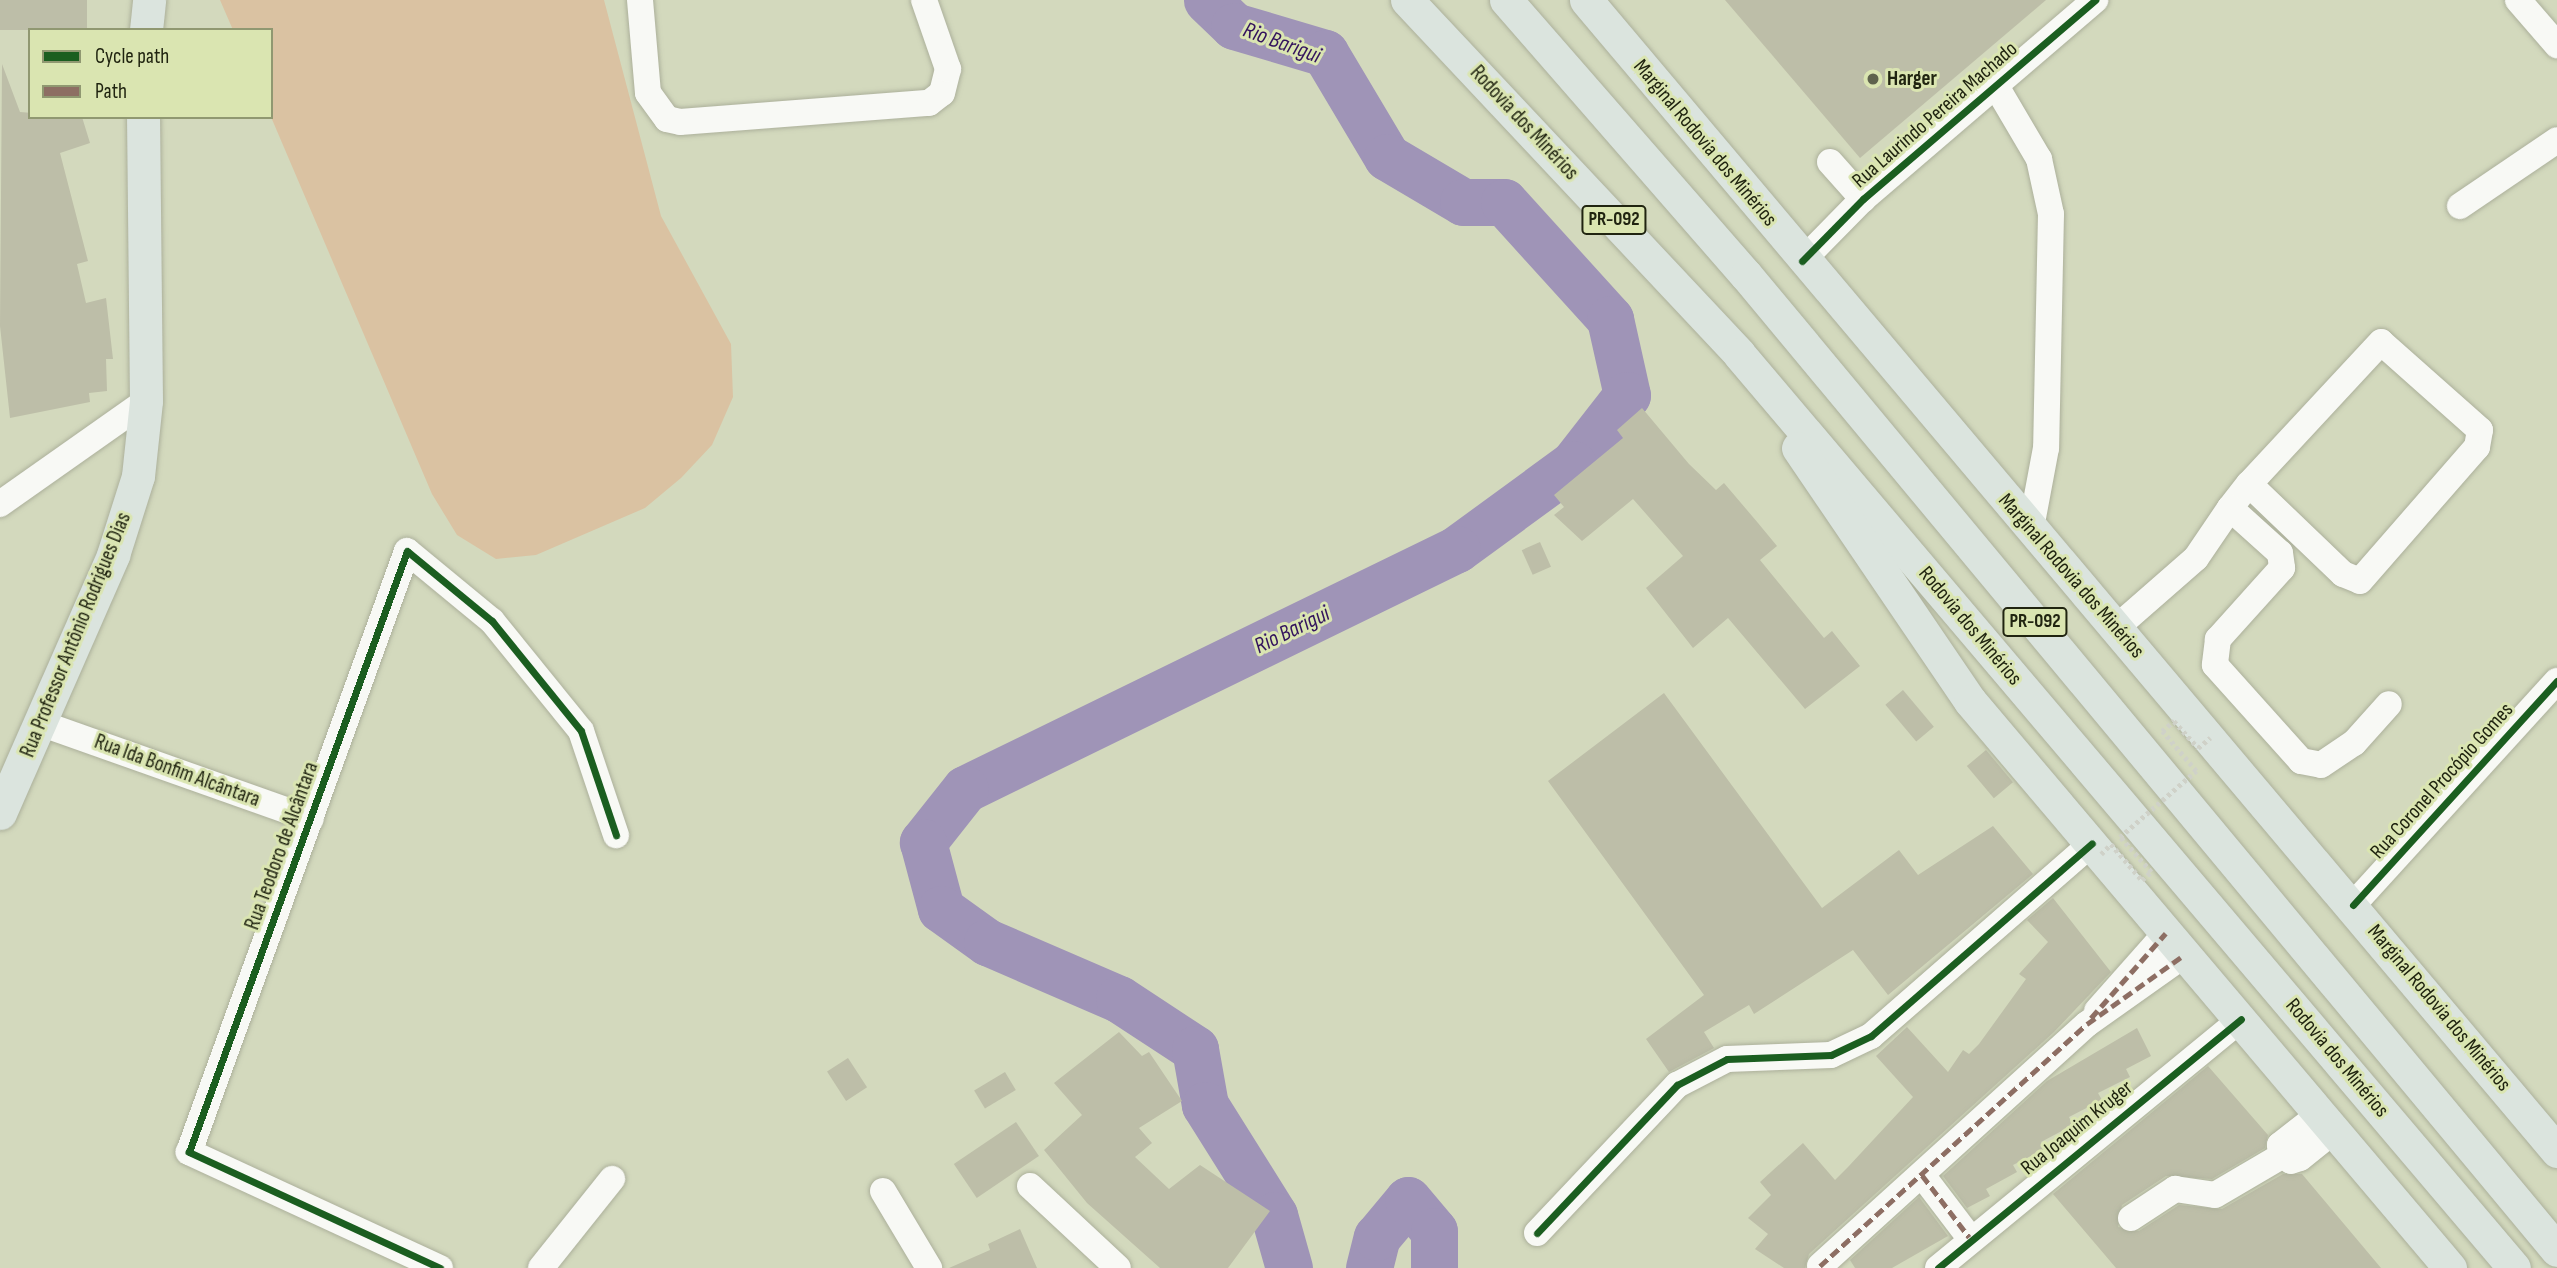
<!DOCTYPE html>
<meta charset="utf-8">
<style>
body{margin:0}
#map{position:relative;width:2557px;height:1268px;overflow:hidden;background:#d3d9bd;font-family:"Sofia Sans Condensed",sans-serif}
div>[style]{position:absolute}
.green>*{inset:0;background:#dac2a2}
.river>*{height:47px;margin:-23.5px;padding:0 23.5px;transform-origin:23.5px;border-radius:23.5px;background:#9f94b7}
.building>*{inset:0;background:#bdbea8;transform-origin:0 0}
.roads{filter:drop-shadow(0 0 2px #acb09b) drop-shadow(0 0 2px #acb09b)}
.minor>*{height:26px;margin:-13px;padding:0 13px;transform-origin:13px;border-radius:13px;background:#f8f9f5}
.major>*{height:33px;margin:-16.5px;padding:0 16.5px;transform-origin:16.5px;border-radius:16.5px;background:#dbe4de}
.path-bridge>*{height:4.5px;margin-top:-2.25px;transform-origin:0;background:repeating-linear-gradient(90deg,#cfd1c8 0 3.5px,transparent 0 7px)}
.quiet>*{height:5px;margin-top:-2.5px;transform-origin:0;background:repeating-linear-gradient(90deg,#8d6e63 0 10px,transparent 0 15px)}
.cycleway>*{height:7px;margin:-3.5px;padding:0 3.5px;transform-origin:3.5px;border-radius:3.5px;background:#1b5e20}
.dots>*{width:19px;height:19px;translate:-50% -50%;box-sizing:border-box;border:4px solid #dae5b1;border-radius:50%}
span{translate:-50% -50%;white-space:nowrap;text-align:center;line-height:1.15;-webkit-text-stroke:6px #dae5b1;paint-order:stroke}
.shield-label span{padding:2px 5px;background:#dae5b1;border:2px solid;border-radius:5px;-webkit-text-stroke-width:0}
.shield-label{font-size:19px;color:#202410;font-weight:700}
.poi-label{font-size:21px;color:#202410;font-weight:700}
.left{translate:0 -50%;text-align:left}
.street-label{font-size:21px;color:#202410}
.water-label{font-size:23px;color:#33135d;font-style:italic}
.legend{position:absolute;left:28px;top:28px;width:245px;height:91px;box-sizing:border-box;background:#dae5b1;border:2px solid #909871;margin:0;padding:9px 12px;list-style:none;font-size:21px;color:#202410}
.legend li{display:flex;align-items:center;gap:14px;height:35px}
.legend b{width:35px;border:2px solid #909871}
</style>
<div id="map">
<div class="green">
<i style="clip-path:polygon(220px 0,604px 0,661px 216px,731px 344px,733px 397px,712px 445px,681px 478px,645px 508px,536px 555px,496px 559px,457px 535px,432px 494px,271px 117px,271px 30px,233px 30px)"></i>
</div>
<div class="river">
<i style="left:1207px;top:0;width:37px;rotate:44deg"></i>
<i style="left:1234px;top:26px;width:95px;rotate:16.5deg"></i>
<i style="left:1325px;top:53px;width:121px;rotate:59.2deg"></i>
<i style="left:1387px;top:157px;width:88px;rotate:30.6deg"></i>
<i style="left:1463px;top:202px;width:41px"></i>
<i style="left:1504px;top:202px;width:158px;rotate:47.8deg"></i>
<i style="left:1610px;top:319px;width:78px;rotate:77.4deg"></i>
<i style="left:1627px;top:395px;width:88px;rotate:128deg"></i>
<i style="left:1573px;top:464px;width:144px;rotate:143.8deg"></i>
<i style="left:1457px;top:549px;width:547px;rotate:154deg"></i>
<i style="left:965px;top:789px;width:68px;rotate:128.4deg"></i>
<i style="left:923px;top:842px;width:69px;rotate:75deg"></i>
<i style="left:941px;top:909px;width:57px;rotate:35.7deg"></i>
<i style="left:987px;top:942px;width:144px;rotate:23.4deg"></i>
<i style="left:1119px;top:999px;width:91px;rotate:33.3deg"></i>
<i style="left:1195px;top:1049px;width:57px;rotate:79.9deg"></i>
<i style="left:1205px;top:1105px;width:130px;rotate:57.9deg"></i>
<i style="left:1274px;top:1215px;width:55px;rotate:74.2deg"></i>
<i style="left:1369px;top:1268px;width:32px;rotate:-76deg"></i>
<i style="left:1377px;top:1237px;width:48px;rotate:-50deg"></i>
<i style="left:1408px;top:1200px;width:40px;rotate:50deg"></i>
<i style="left:1434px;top:1231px;width:37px;rotate:90deg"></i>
</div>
<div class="building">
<i style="left:0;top:0;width:87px;height:30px"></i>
<i style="clip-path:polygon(1725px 0,2046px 0,1860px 158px)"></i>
<i style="clip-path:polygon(2px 64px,20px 112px,82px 117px,90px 143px,60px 153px,88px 261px,77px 264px,86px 303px,106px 298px,113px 359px,106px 359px,107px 391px,89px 393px,90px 402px,10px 418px,0 326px)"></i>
<i style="clip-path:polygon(1642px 408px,1689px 464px,1716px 490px,1724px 483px,1758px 523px,1777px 546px,1760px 560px,1824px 638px,1832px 631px,1860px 666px,1805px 709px,1728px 618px,1693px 648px,1646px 588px,1683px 556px,1633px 499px,1582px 541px,1554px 515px,1564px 507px,1554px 495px,1623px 438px,1617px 430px)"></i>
<i style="left:1540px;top:542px;width:27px;height:20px;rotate:66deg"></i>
<i style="left:1903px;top:690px;width:48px;height:23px;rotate:50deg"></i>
<i style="clip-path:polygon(1664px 693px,1822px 908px,1899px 850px,1918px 875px,1993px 826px,2033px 874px,1888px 995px,1853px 950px,1754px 1014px,1749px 1005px,1704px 1032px,1714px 1048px,1669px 1072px,1646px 1039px,1704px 995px,1548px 781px)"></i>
<i style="left:1986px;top:750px;width:42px;height:25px;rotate:50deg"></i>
<i style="clip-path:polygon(2053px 898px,2111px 972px,2054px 1032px,1809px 1254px,1805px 1268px,1784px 1268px,1755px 1249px,1768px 1234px,1748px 1218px,1771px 1195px,1760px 1182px,1803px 1143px,1835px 1180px,1848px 1167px,1913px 1097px,1876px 1056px,1907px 1027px,1948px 1072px,1963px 1050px,1969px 1054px,1979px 1044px,2026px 979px,2019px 974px,2048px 942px,2027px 920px)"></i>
<i style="clip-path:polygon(2137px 1028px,2151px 1056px,2126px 1069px,2130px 1077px,2098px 1093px,2102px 1100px,2069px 1117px,2073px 1125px,2041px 1142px,2045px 1149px,2013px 1165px,2017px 1172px,1986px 1189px,1990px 1196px,1967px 1208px,1943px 1176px,2047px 1081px)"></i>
<i style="clip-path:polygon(1119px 1032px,1142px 1056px,1149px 1052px,1182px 1101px,1139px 1128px,1152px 1143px,1135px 1157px,1169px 1189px,1200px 1165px,1270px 1211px,1228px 1268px,1160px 1268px,1087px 1203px,1044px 1150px,1082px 1115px,1054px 1083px)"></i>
<i style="left:848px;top:1058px;width:35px;height:25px;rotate:57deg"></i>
<i style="clip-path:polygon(2208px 1066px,2268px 1135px,2265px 1148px,2212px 1179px,2166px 1176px,2122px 1205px,2118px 1227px,2139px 1231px,2179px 1205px,2222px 1209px,2283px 1174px,2302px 1174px,2381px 1268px,2116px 1268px,2053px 1194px)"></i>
<i style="left:1005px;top:1072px;width:21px;height:36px;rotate:59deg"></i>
<i style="left:1016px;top:1122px;width:41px;height:75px;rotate:56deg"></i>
<i style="clip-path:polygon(1919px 1197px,1948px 1236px,1892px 1268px,1855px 1268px,1850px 1260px)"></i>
<i style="clip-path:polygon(1020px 1229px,1037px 1268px,949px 1268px,990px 1250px,988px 1244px)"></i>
</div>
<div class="roads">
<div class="minor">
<i style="left:640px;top:0;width:93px;rotate:85.1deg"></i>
<i style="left:648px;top:93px;width:32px;rotate:54deg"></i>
<i style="left:667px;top:119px;width:13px;rotate:13deg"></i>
<i style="left:680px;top:122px;width:250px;rotate:-4.4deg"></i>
<i style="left:929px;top:103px;width:16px;rotate:-38deg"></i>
<i style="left:942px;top:93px;width:25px;rotate:-76deg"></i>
<i style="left:948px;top:69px;width:73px;rotate:-109.2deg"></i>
<i style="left:2518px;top:0;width:60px;rotate:49.1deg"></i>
<i style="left:1996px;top:86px;width:85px;rotate:59.5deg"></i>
<i style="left:2039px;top:159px;width:56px;rotate:77.7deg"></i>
<i style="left:2051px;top:214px;width:234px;rotate:91.2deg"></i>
<i style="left:2046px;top:448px;width:81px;rotate:100.6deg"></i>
<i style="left:1830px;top:162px;width:50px;rotate:48.3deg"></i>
<i style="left:2460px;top:206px;width:117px;rotate:-34.2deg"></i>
<i style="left:1802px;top:261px;width:87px;rotate:-45.5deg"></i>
<i style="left:1863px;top:199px;width:306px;rotate:-40.6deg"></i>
<i style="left:0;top:504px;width:179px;rotate:-35.2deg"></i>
<i style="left:2230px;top:508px;width:31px;rotate:-52deg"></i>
<i style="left:2249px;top:484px;width:130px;rotate:43.8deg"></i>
<i style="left:2343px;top:574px;width:18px;rotate:22deg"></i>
<i style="left:2360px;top:581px;width:178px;rotate:-48.9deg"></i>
<i style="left:2477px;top:447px;width:17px;rotate:-80deg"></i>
<i style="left:2480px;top:430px;width:132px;rotate:-138.4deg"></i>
<i style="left:2381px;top:342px;width:194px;rotate:132.9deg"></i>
<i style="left:2116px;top:628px;width:106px;rotate:-41.2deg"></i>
<i style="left:2196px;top:558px;width:60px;rotate:-55.8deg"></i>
<i style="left:2230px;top:508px;width:67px;rotate:42deg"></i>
<i style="left:2280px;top:553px;width:15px;rotate:82deg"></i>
<i style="left:2282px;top:568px;width:96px;rotate:132deg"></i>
<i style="left:2218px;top:639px;width:26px;rotate:97deg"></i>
<i style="left:2215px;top:665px;width:129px;rotate:48.1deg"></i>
<i style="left:2301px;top:761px;width:20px;rotate:11deg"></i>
<i style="left:2321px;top:765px;width:40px;rotate:-34deg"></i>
<i style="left:2354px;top:743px;width:52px;rotate:-48.1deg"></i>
<i style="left:43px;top:724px;width:284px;rotate:19.5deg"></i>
<i style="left:2353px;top:905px;width:303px;rotate:-47.7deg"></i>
<i style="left:2097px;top:1011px;width:104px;rotate:-48.5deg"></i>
<i style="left:2321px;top:1113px;width:52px;rotate:142deg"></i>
<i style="left:2280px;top:1145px;width:10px;rotate:61deg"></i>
<i style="left:2285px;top:1154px;width:9px;rotate:49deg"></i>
<i style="left:2291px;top:1161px;width:9px;rotate:-18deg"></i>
<i style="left:2300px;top:1158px;width:45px;rotate:-38.7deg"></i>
<i style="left:1922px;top:1175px;width:78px;rotate:52.8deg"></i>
<i style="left:1030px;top:1186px;width:120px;rotate:43deg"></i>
<i style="left:883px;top:1191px;width:90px;rotate:59.1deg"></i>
<i style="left:2131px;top:1218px;width:53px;rotate:-33.4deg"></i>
<i style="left:2175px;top:1189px;width:40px;rotate:8.5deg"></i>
<i style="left:2215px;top:1195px;width:81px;rotate:-30.4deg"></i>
<i style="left:1537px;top:1233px;width:204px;rotate:-46.6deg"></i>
<i style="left:1677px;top:1085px;width:56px;rotate:-27.5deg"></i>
<i style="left:1727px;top:1059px;width:104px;rotate:-2.2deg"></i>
<i style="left:1831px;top:1055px;width:44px;rotate:-25.4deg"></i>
<i style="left:1871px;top:1036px;width:293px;rotate:-41.1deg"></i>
<i style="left:1820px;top:1266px;width:360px;rotate:-42.2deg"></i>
<i style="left:2087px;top:1024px;width:119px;rotate:-35.4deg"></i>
<i style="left:440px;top:1268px;width:277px;rotate:-155.2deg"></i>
<i style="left:189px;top:1152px;width:639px;rotate:-70.06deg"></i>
<i style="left:407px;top:551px;width:110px;rotate:39.5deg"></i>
<i style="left:492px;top:621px;width:141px;rotate:51deg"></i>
<i style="left:581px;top:731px;width:110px;rotate:71.4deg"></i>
<i style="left:541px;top:1268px;width:114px;rotate:-51.4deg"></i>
<i style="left:1938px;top:1268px;width:392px;rotate:-39.4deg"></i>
</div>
<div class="major">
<i style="left:1407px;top:0;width:485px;rotate:46.8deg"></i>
<i style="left:1739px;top:354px;width:1198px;rotate:49.7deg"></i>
<i style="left:1506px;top:0;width:365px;rotate:48.9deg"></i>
<i style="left:1746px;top:275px;width:1268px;rotate:50.25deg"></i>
<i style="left:1586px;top:0;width:1506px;rotate:49.85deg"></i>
<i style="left:146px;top:30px;width:30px;rotate:-84deg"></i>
<i style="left:1798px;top:448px;width:306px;rotate:55.8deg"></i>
<i style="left:1970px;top:701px;width:743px;rotate:49.75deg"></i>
<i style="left:0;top:813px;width:282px;rotate:-66.3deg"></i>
<i style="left:113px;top:555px;width:83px;rotate:-72.4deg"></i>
<i style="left:138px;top:476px;width:75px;rotate:-83.9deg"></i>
<i style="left:146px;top:401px;width:284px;rotate:-90.6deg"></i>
</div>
</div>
<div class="path-bridge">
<i style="left:2101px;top:854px;width:14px;rotate:-45deg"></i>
<i style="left:2111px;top:844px;width:48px;rotate:49.3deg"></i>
<i style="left:2142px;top:880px;width:12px;rotate:-42deg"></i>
<i style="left:2151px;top:872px;width:47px;rotate:-131.5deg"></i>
<i style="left:2120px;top:837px;width:101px;rotate:-41deg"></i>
<i style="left:2196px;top:771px;width:52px;rotate:-130.4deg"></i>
<i style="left:2162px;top:731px;width:16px;rotate:-40deg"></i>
<i style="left:2174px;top:721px;width:36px;rotate:48deg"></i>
<i style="left:2198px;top:748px;width:16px;rotate:-40deg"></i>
</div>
<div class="quiet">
<i style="left:2091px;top:1018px;width:113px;rotate:-48.6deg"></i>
<i style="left:1922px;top:1175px;width:78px;rotate:52.8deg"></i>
<i style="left:1820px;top:1266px;width:360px;rotate:-42.2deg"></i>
<i style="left:2087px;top:1024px;width:119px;rotate:-35.4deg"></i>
</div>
<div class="cycleway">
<i style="left:1802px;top:261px;width:87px;rotate:-45.5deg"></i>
<i style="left:1863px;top:199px;width:306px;rotate:-40.6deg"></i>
<i style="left:2353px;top:905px;width:303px;rotate:-47.7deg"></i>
<i style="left:1537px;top:1233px;width:204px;rotate:-46.6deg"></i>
<i style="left:1677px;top:1085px;width:56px;rotate:-27.5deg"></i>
<i style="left:1727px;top:1059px;width:104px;rotate:-2.2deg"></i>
<i style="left:1831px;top:1055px;width:44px;rotate:-25.4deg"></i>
<i style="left:1871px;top:1036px;width:293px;rotate:-41.1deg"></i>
<i style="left:440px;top:1268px;width:277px;rotate:-155.2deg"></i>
<i style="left:189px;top:1152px;width:639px;rotate:-70.06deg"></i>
<i style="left:407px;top:551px;width:110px;rotate:39.5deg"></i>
<i style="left:492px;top:621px;width:141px;rotate:51deg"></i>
<i style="left:581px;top:731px;width:110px;rotate:71.4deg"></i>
<i style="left:1938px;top:1268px;width:392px;rotate:-39.4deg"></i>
</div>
<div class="dots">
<i style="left:1873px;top:79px;background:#5f634d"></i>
</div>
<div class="shield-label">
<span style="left:1614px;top:220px">PR-092</span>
<span style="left:2035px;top:622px">PR-092</span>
</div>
<div class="poi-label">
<span class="left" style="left:1887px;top:79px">Harger</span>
</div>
<div class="street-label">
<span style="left:1935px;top:115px;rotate:-41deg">Rua Laurindo Pereira Machado</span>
<span style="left:1524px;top:123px;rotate:47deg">Rodovia dos Minérios</span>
<span style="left:1705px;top:143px;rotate:50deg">Marginal Rodovia dos Minérios</span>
<span style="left:2071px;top:576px;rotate:49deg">Marginal Rodovia dos Minérios</span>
<span style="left:1970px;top:626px;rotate:50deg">Rodovia dos Minérios</span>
<span style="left:76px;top:635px;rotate:-68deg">Rua Professor Antônio Rodrigues Dias</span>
<span style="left:177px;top:771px;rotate:20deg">Rua Ida Bonfim Alcântara</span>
<span style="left:2442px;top:781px;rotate:-48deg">Rua Coronel Procópio Gomes</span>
<span style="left:282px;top:846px;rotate:-70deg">Rua Teodoro de Alcântara</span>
<span style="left:2439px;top:1008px;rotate:50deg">Marginal Rodovia dos Minérios</span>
<span style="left:2337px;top:1058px;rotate:50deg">Rodovia dos Minérios</span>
<span style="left:2077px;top:1128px;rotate:-39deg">Rua Joaquim Kruger</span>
</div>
<div class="water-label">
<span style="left:1282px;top:43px;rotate:20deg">Rio Barigui</span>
<span style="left:1292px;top:630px;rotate:-26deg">Rio Barigui</span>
</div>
<ul class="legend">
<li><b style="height:9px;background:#1b5e20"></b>Cycle path</li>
<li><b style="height:9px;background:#8d6e63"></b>Path</li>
</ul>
</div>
